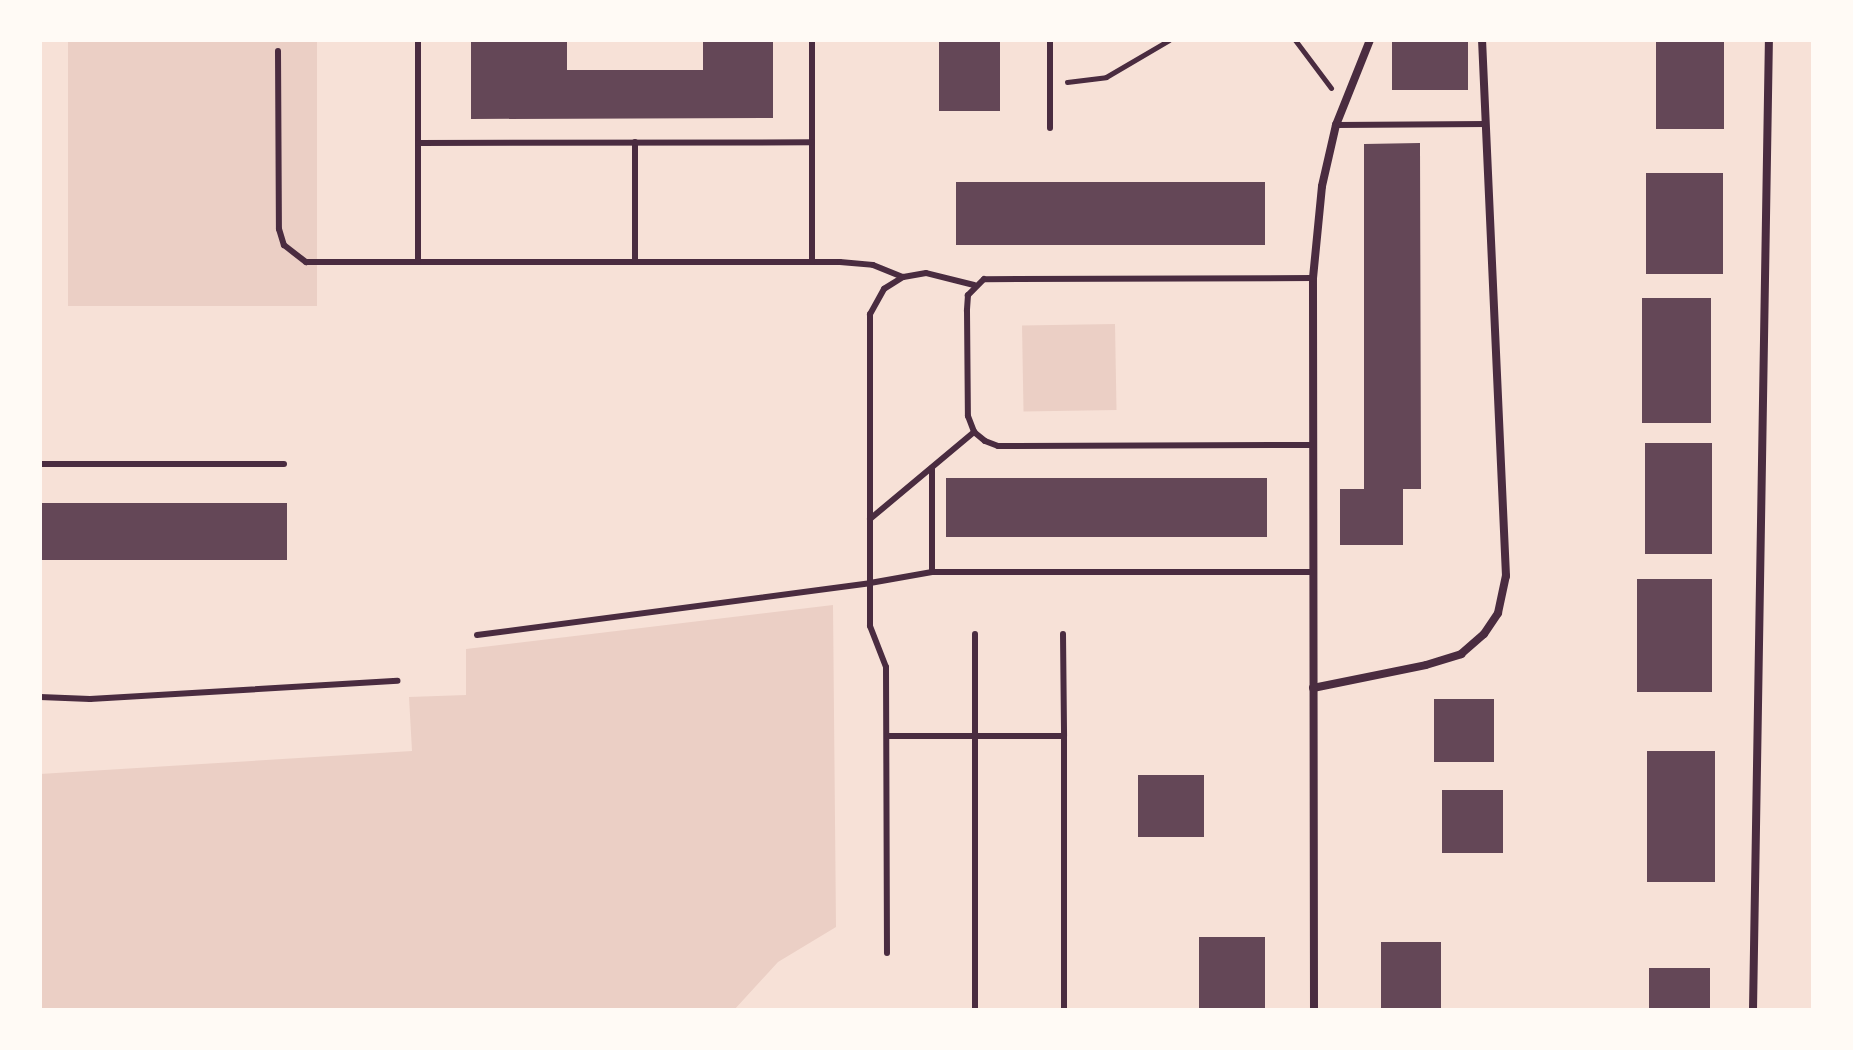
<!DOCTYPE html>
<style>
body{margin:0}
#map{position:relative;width:1853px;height:1050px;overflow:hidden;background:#f7e1d7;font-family:"Libre Baskerville",serif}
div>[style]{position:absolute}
.green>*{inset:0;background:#ebcfc5;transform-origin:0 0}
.building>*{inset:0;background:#644757;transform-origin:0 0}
.path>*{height:5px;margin:-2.5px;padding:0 2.5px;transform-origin:2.5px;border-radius:2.5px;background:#4a2c40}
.service>*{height:6px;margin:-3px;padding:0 3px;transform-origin:3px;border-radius:3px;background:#4a2c40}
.minor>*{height:8px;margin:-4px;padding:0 4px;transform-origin:4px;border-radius:4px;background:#4a2c40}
span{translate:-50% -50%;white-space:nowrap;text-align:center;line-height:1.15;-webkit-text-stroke:8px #fffaf5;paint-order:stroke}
.frame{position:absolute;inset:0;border:42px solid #fffaf5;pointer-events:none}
</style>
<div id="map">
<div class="green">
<i style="left:68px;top:40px;width:249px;height:266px"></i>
<i style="left:1115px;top:324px;width:86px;height:93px;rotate:89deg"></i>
<i style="clip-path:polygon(833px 605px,836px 927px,778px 962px,734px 1010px,40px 1010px,40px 774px,412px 751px,409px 697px,466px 695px,466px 649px)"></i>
</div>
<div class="building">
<i style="clip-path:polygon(471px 40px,567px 40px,567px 70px,703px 70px,703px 40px,773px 40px,773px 118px,471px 119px)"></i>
<i style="left:939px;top:40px;width:61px;height:71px"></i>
<i style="left:1392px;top:40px;width:76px;height:50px"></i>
<i style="left:1656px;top:40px;width:68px;height:89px"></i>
<i style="clip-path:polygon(1420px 143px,1421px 489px,1403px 489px,1403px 545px,1340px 545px,1340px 489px,1364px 489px,1364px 144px)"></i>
<i style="left:1646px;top:173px;width:77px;height:101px"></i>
<i style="left:956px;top:182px;width:309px;height:63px"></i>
<i style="left:1642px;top:298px;width:69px;height:125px"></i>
<i style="left:1712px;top:443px;width:111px;height:67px;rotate:90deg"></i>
<i style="left:1267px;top:478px;width:59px;height:321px;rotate:90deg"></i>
<i style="left:287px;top:503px;width:57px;height:247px;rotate:90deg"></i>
<i style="left:1637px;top:579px;width:75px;height:113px"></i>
<i style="left:1434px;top:699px;width:60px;height:63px"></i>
<i style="left:1715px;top:751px;width:131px;height:68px;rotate:90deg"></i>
<i style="left:1138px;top:775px;width:66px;height:62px"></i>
<i style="left:1503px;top:790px;width:63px;height:61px;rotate:90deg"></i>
<i style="left:1265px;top:937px;width:73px;height:66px;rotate:90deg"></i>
<i style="left:1381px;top:942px;width:60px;height:68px"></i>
<i style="left:1649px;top:968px;width:61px;height:42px"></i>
</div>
<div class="path">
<i style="left:1295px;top:40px;width:60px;rotate:53.1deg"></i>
<i style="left:1067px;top:82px;width:39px;rotate:-7deg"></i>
<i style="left:1106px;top:77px;width:73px;rotate:-30.4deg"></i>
</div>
<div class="service">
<i style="left:418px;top:40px;width:222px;rotate:90deg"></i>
<i style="left:418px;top:262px;width:422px"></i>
<i style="left:840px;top:262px;width:33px;rotate:5deg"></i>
<i style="left:873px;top:265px;width:32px;rotate:22deg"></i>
<i style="left:812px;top:40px;width:221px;rotate:90deg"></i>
<i style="left:1050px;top:40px;width:88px;rotate:90deg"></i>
<i style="left:278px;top:51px;width:178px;rotate:89.7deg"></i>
<i style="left:279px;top:229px;width:17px;rotate:73deg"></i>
<i style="left:284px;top:245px;width:28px;rotate:38deg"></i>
<i style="left:306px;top:262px;width:112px"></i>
<i style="left:1336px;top:125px;width:150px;rotate:-0.4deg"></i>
<i style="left:635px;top:142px;width:120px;rotate:90deg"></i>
<i style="left:418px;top:143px;width:394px;rotate:-0.1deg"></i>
<i style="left:1313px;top:278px;width:329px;rotate:179.8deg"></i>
<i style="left:984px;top:279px;width:23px;rotate:135deg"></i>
<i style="left:968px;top:295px;width:16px;rotate:94deg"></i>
<i style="left:967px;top:311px;width:105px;rotate:89.5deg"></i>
<i style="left:968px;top:416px;width:17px;rotate:69deg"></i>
<i style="left:974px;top:432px;width:14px;rotate:39deg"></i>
<i style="left:985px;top:441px;width:14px;rotate:21deg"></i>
<i style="left:998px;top:446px;width:315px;rotate:-0.2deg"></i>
<i style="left:974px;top:285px;width:49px;rotate:-166deg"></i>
<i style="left:926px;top:273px;width:23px;rotate:170deg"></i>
<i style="left:903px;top:277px;width:22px;rotate:148deg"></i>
<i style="left:884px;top:289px;width:29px;rotate:119deg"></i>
<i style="left:870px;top:314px;width:269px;rotate:90deg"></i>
<i style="left:870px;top:583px;width:63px;rotate:-10.1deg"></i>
<i style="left:932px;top:572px;width:381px"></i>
<i style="left:40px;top:464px;width:244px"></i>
<i style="left:932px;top:468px;width:104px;rotate:90deg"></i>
<i style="left:870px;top:519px;width:136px;rotate:-39.9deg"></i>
<i style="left:975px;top:634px;width:376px;rotate:90deg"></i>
<i style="left:1063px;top:634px;width:102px;rotate:89.4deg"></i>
<i style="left:477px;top:635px;width:396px;rotate:-7.5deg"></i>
<i style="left:870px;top:583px;width:43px;rotate:90deg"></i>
<i style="left:870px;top:626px;width:44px;rotate:68.7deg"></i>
<i style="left:886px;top:667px;width:286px;rotate:89.8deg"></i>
<i style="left:40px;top:697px;width:50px;rotate:2.3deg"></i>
<i style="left:90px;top:699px;width:308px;rotate:-3.4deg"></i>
<i style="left:887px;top:736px;width:177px"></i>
<i style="left:1064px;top:736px;width:274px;rotate:90deg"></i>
</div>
<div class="minor">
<i style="left:1313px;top:688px;width:115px;rotate:-11.5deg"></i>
<i style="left:1426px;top:665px;width:37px;rotate:-17deg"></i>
<i style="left:1461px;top:654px;width:30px;rotate:-41deg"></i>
<i style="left:1484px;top:634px;width:25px;rotate:-56deg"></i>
<i style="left:1498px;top:613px;width:38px;rotate:-78deg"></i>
<i style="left:1506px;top:576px;width:537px;rotate:-92.56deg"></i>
<i style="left:1314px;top:1010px;width:732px;rotate:-90.08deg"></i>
<i style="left:1313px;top:278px;width:92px;rotate:-84.4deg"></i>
<i style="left:1322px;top:186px;width:63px;rotate:-77.1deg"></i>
<i style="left:1336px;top:125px;width:92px;rotate:-68.2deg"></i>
<i style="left:1753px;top:1010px;width:970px;rotate:-89.06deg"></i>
</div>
<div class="frame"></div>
</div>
